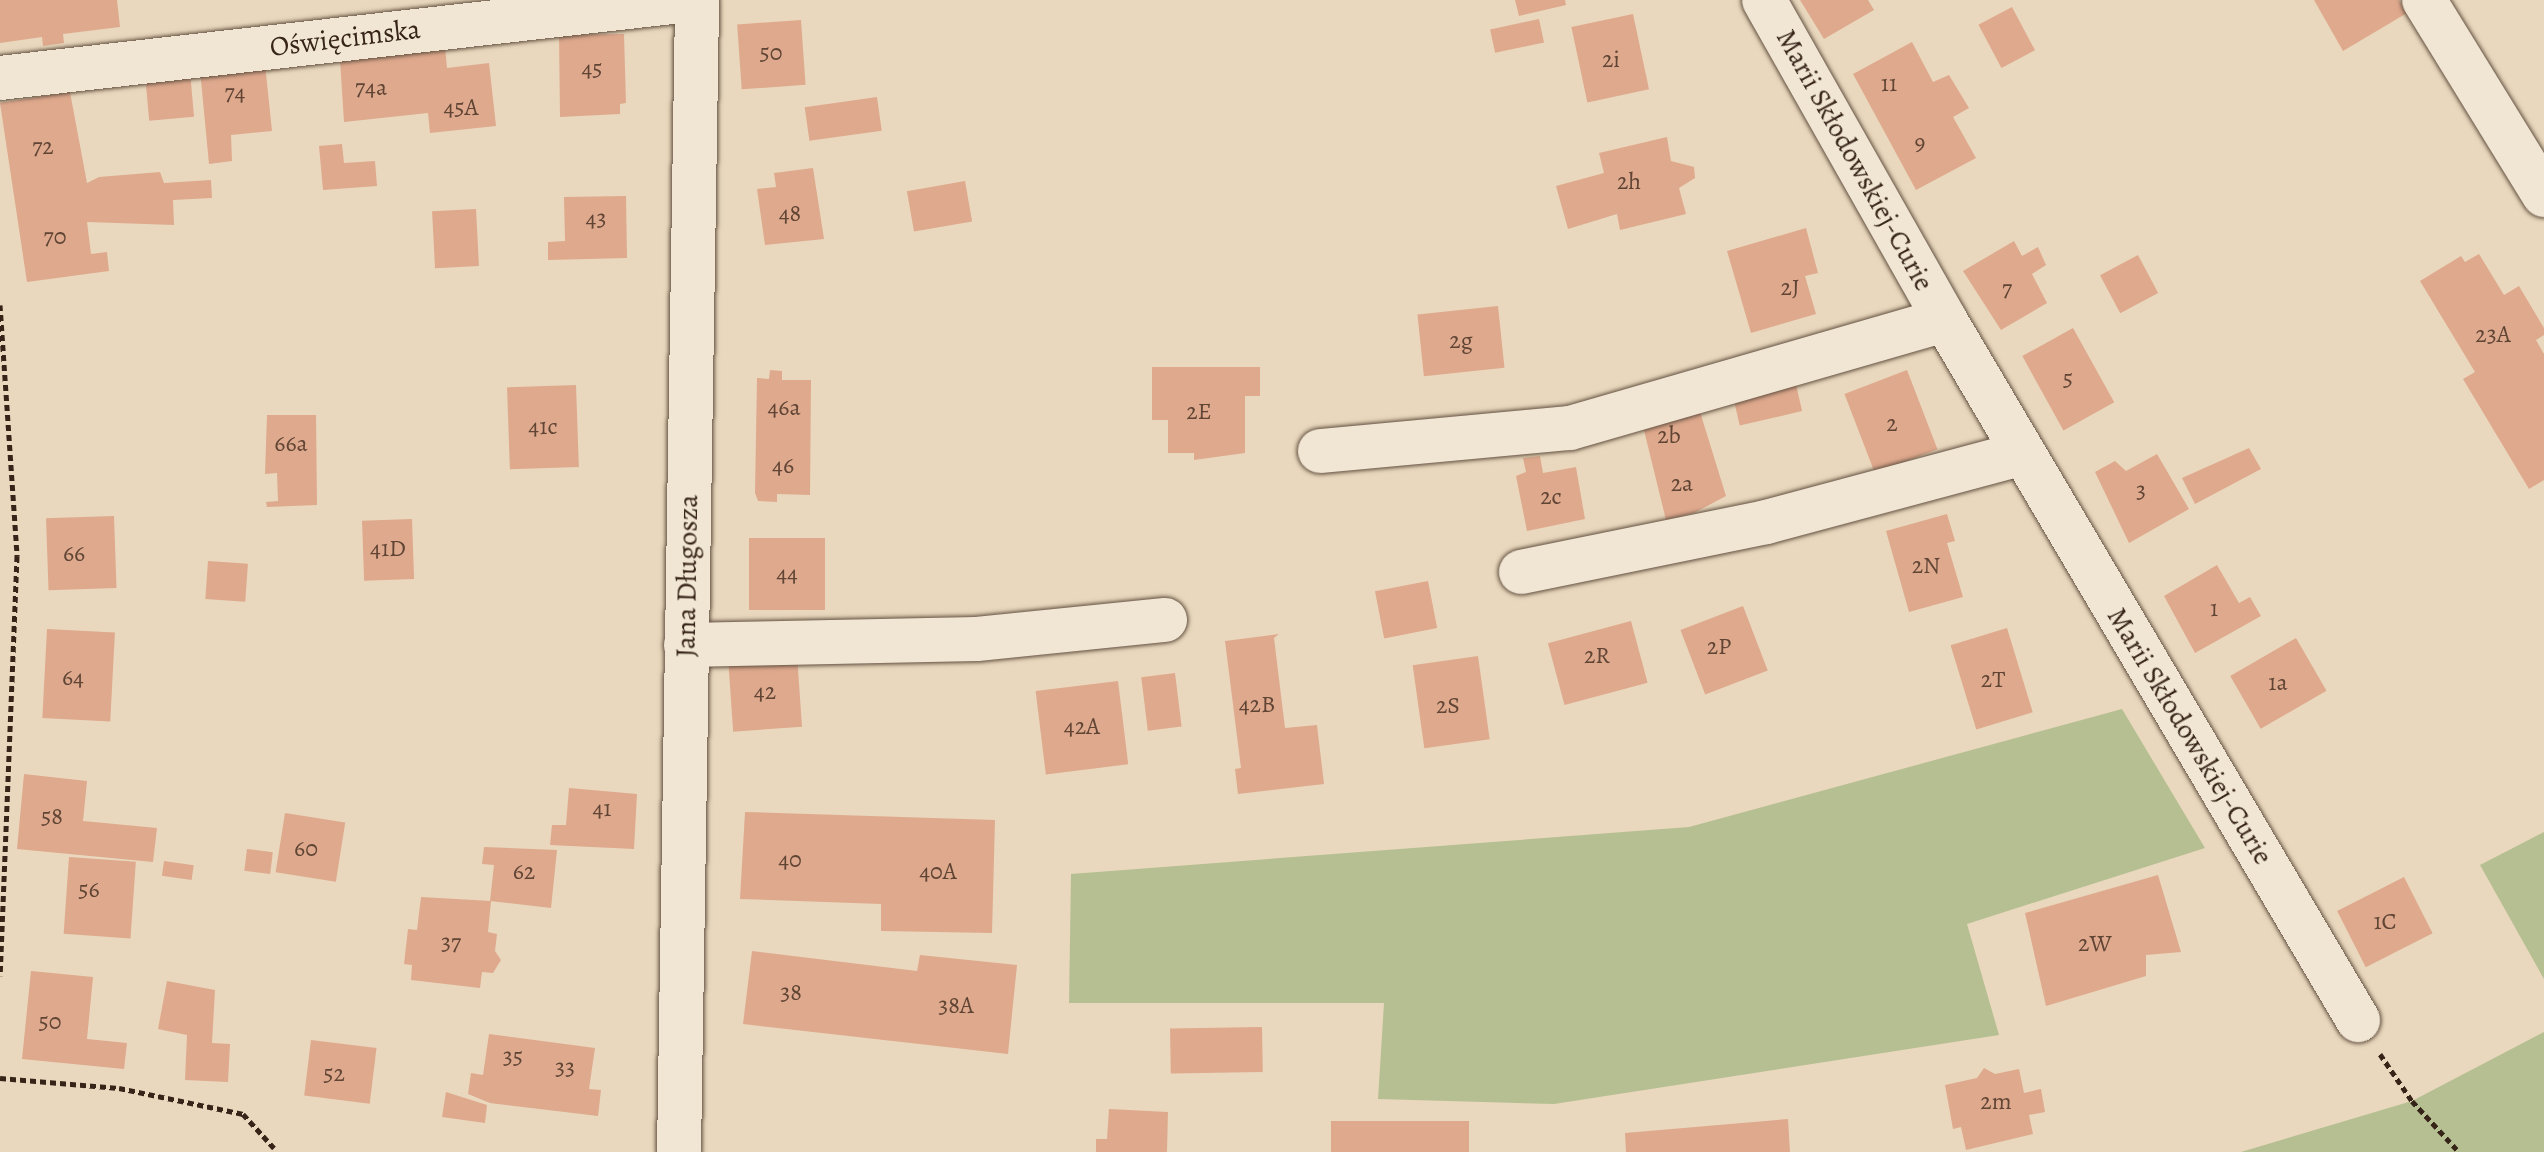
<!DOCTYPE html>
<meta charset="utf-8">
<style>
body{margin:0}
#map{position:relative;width:2544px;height:1152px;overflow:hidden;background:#e9d8bd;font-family:Alegreya,serif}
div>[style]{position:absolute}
.green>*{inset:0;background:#b6bf92}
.building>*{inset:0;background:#dfa98d;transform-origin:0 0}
.path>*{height:5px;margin-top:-2.5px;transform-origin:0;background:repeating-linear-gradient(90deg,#362418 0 6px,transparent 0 10px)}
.roads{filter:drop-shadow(0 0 2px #635141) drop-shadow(0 0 2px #635141)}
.minor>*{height:44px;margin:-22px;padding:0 22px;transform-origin:22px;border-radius:22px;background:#f1e6d4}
span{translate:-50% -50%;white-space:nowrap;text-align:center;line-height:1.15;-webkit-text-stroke:6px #f1e6d4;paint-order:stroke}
.number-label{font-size:24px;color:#604535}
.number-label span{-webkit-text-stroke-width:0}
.street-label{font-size:28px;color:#362418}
</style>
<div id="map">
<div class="green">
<i style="clip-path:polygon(2122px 709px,2205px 848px,1967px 924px,1999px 1035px,1554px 1104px,1378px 1099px,1384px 1003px,1069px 1003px,1071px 874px,1689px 827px)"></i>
<i style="clip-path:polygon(2544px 832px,2544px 979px,2480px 865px)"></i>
<i style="clip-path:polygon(2544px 1032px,2544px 1152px,2241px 1152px,2412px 1101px)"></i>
</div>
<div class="building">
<i style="clip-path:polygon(0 0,117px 0,120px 27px,63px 34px,64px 43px,43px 46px,42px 37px,0 43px)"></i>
<i style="clip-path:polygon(1515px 0,1565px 0,1566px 5px,1519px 16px)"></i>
<i style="clip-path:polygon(1800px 0,1868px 0,1874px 10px,1824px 39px)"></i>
<i style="clip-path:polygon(2314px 0,2399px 0,2407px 13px,2343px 51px)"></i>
<i style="left:2012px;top:7px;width:49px;height:38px;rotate:62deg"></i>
<i style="left:1633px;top:14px;width:77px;height:63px;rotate:78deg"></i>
<i style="left:1539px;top:19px;width:24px;height:50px;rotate:78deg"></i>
<i style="left:801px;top:20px;width:65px;height:64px;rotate:86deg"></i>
<i style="clip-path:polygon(624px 34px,626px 103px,620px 104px,620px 114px,560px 117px,559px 35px)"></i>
<i style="clip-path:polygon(1912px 42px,1933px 82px,1949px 75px,1969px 108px,1953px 117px,1976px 158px,1916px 190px,1853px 74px)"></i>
<i style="clip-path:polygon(445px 47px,447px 68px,489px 63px,496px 126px,430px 133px,428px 113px,344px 122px,340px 60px)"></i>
<i style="clip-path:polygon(265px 64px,272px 131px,231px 135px,232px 161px,209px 164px,200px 70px)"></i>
<i style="left:190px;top:71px;width:46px;height:45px;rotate:85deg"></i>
<i style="clip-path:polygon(70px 92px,87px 183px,99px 177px,160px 172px,164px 183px,211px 180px,212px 198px,173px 200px,174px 225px,87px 222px,91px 254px,107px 252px,109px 271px,27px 282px,0 103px)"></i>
<i style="left:877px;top:97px;width:34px;height:73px;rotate:82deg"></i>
<i style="clip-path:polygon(1667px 137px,1671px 161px,1694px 167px,1695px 178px,1679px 188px,1686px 214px,1620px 230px,1617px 214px,1568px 229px,1556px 186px,1604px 173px,1599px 153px)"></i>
<i style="clip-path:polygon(342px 144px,344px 163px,375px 161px,377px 186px,323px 190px,319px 146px)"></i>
<i style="clip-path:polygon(813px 168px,824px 239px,765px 245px,757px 189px,776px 187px,774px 173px)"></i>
<i style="left:965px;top:181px;width:41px;height:59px;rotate:80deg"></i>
<i style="clip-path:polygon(626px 196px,627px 258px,548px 260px,548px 242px,565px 241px,564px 197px)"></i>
<i style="left:476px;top:209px;width:57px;height:44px;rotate:87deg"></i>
<i style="clip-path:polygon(1806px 228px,1818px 273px,1805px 276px,1816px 314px,1751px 333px,1727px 251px)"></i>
<i style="clip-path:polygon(2014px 241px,2022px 256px,2038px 247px,2046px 265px,2032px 274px,2047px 303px,2001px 330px,1963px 271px)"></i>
<i style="clip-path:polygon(2479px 254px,2504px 295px,2519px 286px,2544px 328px,2544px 335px,2536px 340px,2544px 354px,2544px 480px,2529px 489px,2463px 379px,2475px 372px,2420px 281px,2461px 256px,2465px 262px)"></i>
<i style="left:2138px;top:255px;width:43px;height:43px;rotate:62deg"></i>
<i style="left:1498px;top:306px;width:62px;height:81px;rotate:84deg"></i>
<i style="left:2073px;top:328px;width:85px;height:58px;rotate:61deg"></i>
<i style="clip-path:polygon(1152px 367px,1260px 367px,1260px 396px,1245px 396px,1245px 453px,1194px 460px,1194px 453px,1168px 453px,1168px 420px,1152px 420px)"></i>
<i style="clip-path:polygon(770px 370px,782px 371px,782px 380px,811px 380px,810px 495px,777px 494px,777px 502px,758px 501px,755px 493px,757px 378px,769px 379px)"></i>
<i style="left:1907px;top:370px;width:85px;height:67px;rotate:69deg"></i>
<i style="left:1794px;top:376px;width:36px;height:64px;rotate:77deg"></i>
<i style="left:576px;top:385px;width:82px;height:69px;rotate:88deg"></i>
<i style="clip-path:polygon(1697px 402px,1726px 496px,1694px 513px,1666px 520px,1641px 418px)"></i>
<i style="clip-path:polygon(267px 415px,316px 415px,317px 505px,267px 507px,266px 502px,278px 501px,277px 473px,265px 474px)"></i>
<i style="clip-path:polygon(2249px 448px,2261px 469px,2195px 504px,2182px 478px)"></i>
<i style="clip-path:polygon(2157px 454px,2189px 509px,2129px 543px,2095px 472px,2115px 461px,2126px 471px)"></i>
<i style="clip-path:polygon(1540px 456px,1543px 473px,1576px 467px,1585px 519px,1527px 531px,1516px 476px,1526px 472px,1523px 458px)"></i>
<i style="clip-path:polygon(1947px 514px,1955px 541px,1947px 543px,1963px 597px,1909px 612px,1886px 531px)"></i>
<i style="left:114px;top:516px;width:72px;height:68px;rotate:88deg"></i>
<i style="left:412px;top:519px;width:60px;height:50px;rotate:88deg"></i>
<i style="left:749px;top:538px;width:76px;height:72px"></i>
<i style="left:208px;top:561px;width:40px;height:38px;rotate:4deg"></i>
<i style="clip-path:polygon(2217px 565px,2239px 603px,2250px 597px,2261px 616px,2195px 653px,2164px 596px)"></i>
<i style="left:1428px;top:581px;width:48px;height:54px;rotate:79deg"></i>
<i style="left:1743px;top:606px;width:69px;height:67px;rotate:69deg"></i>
<i style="left:1631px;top:621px;width:64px;height:86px;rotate:75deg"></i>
<i style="left:2007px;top:628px;width:88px;height:59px;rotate:73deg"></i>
<i style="left:47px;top:629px;width:68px;height:89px;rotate:3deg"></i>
<i style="clip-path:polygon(1279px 634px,1274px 638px,1285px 728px,1317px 725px,1324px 784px,1238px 794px,1235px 769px,1241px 768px,1225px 641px)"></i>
<i style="left:2296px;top:638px;width:61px;height:76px;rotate:60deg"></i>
<i style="left:797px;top:655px;width:72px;height:69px;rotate:86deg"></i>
<i style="left:1478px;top:656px;width:84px;height:66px;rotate:82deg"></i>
<i style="left:1175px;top:673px;width:54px;height:34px;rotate:83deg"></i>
<i style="left:1118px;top:681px;width:84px;height:83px;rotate:83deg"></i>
<i style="clip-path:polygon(24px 774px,87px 781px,83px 821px,157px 828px,153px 862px,17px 849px)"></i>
<i style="clip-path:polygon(569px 788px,637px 794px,634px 849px,550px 845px,552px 825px,566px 825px)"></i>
<i style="clip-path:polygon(745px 812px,995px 820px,992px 933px,881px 931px,881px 904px,740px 899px)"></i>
<i style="left:285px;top:813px;width:61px;height:60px;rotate:9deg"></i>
<i style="clip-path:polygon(484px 847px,557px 850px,551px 908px,490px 901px,494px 865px,482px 864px)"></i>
<i style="left:247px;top:849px;width:26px;height:22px;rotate:7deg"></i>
<i style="left:69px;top:857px;width:67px;height:77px;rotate:4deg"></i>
<i style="left:164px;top:861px;width:30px;height:15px;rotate:8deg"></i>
<i style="clip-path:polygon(2158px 875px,2181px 952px,2146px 955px,2146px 976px,2046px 1006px,2025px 913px)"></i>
<i style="left:2404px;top:877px;width:63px;height:75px;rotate:63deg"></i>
<i style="clip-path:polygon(421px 897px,491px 901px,488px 932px,497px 934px,495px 951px,501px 960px,493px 973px,482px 972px,480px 988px,411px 980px,412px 965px,404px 964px,408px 929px,417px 930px)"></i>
<i style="clip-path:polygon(752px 951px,917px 971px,920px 955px,1017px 965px,1008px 1054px,743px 1024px)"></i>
<i style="clip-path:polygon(31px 971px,93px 977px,87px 1039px,127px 1043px,124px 1069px,22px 1059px)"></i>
<i style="clip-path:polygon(167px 981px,215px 990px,212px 1043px,230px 1044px,228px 1082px,185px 1080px,187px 1035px,158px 1029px)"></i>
<i style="left:1262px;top:1027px;width:45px;height:92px;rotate:89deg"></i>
<i style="clip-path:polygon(489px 1034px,595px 1048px,589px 1089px,601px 1090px,598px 1116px,490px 1103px,468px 1094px,471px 1073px,483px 1075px)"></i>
<i style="left:311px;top:1040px;width:66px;height:56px;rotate:7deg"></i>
<i style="clip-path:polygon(1984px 1068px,1995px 1074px,2019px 1069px,2024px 1093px,2041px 1089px,2045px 1112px,2029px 1115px,2033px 1134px,1966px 1150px,1961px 1127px,1953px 1129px,1945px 1085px,1977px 1078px)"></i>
<i style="clip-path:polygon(446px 1092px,487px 1105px,485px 1123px,442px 1117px)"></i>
<i style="clip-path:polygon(1109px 1109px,1168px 1112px,1167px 1152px,1096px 1152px,1096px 1139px,1107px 1139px)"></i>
<i style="clip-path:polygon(1788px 1119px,1790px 1152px,1626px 1152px,1625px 1133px)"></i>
<i style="left:1331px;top:1121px;width:138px;height:31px"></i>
</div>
<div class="path">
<i style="left:0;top:305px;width:252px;rotate:86.1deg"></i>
<i style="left:17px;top:556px;width:420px;rotate:92.3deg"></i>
<i style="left:2380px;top:1054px;width:57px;rotate:55.8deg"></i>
<i style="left:2412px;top:1101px;width:69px;rotate:47.3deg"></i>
<i style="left:0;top:1078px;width:119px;rotate:4.8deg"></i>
<i style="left:119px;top:1088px;width:127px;rotate:11.8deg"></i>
<i style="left:243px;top:1114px;width:46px;rotate:47.6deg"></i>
</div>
<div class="roads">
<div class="minor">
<i style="left:1764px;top:0;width:368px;rotate:60.5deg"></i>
<i style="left:1945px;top:320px;width:813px;rotate:59.46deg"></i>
<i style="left:2424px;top:0;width:229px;rotate:58.4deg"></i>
<i style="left:0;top:78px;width:694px;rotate:-6.45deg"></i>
<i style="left:1320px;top:451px;width:251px;rotate:-5.3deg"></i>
<i style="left:1570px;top:428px;width:390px;rotate:-16.1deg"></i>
<i style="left:1521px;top:572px;width:250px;rotate:-11.5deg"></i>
<i style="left:1766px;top:522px;width:266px;rotate:-15deg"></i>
<i style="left:686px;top:645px;width:291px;rotate:-1.2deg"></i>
<i style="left:977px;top:639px;width:189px;rotate:-5.8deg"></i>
<i style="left:679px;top:1152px;width:1152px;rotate:-89.1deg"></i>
</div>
</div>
<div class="number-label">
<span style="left:771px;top:53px">50</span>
<span style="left:1611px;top:60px">2i</span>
<span style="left:592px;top:69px">45</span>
<span style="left:1889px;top:84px">11</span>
<span style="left:371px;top:88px">74a</span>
<span style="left:235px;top:93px">74</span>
<span style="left:461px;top:108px">45A</span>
<span style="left:1920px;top:143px">9</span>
<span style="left:43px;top:147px">72</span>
<span style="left:1629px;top:182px">2h</span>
<span style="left:790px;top:214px">48</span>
<span style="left:596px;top:219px">43</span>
<span style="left:55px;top:237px">70</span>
<span style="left:1790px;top:288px">2J</span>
<span style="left:2007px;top:289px">7</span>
<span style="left:2493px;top:335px">23A</span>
<span style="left:1461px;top:341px">2g</span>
<span style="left:2068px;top:379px">5</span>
<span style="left:784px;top:408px">46a</span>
<span style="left:1199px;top:412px">2E</span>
<span style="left:1892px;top:424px">2</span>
<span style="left:543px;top:427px">41c</span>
<span style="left:1669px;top:436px">2b</span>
<span style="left:291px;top:444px">66a</span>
<span style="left:783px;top:466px">46</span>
<span style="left:1682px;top:484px">2a</span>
<span style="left:2141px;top:491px">3</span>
<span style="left:1551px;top:497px">2c</span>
<span style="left:388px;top:549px">41D</span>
<span style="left:74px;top:554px">66</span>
<span style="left:1926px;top:566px">2N</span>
<span style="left:787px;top:574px">44</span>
<span style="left:2214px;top:609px">1</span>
<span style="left:1719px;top:647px">2P</span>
<span style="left:1597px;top:656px">2R</span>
<span style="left:73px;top:678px">64</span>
<span style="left:1993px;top:680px">2T</span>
<span style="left:2278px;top:683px">1a</span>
<span style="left:765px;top:692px">42</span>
<span style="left:1257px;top:705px">42B</span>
<span style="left:1448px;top:706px">2S</span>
<span style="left:1082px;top:727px">42A</span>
<span style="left:602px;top:809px">41</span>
<span style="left:52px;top:817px">58</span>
<span style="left:306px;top:849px">60</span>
<span style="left:790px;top:860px">40</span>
<span style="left:524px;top:872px">62</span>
<span style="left:938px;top:872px">40A</span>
<span style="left:89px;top:890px">56</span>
<span style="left:2385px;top:922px">1C</span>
<span style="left:451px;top:943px">37</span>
<span style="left:2095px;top:944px">2W</span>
<span style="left:791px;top:993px">38</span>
<span style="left:956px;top:1006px">38A</span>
<span style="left:50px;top:1022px">50</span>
<span style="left:513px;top:1057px">35</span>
<span style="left:565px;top:1068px">33</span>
<span style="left:334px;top:1074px">52</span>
<span style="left:1996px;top:1102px">2m</span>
</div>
<div class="street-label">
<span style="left:345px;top:38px;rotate:-7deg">Oświęcimska</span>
<span style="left:1855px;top:160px;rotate:61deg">Marii Skłodowskiej-Curie</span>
<span style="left:687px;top:576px;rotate:-89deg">Jana Długosza</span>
<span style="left:2190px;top:736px;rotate:59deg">Marii Skłodowskiej-Curie</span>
</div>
</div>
